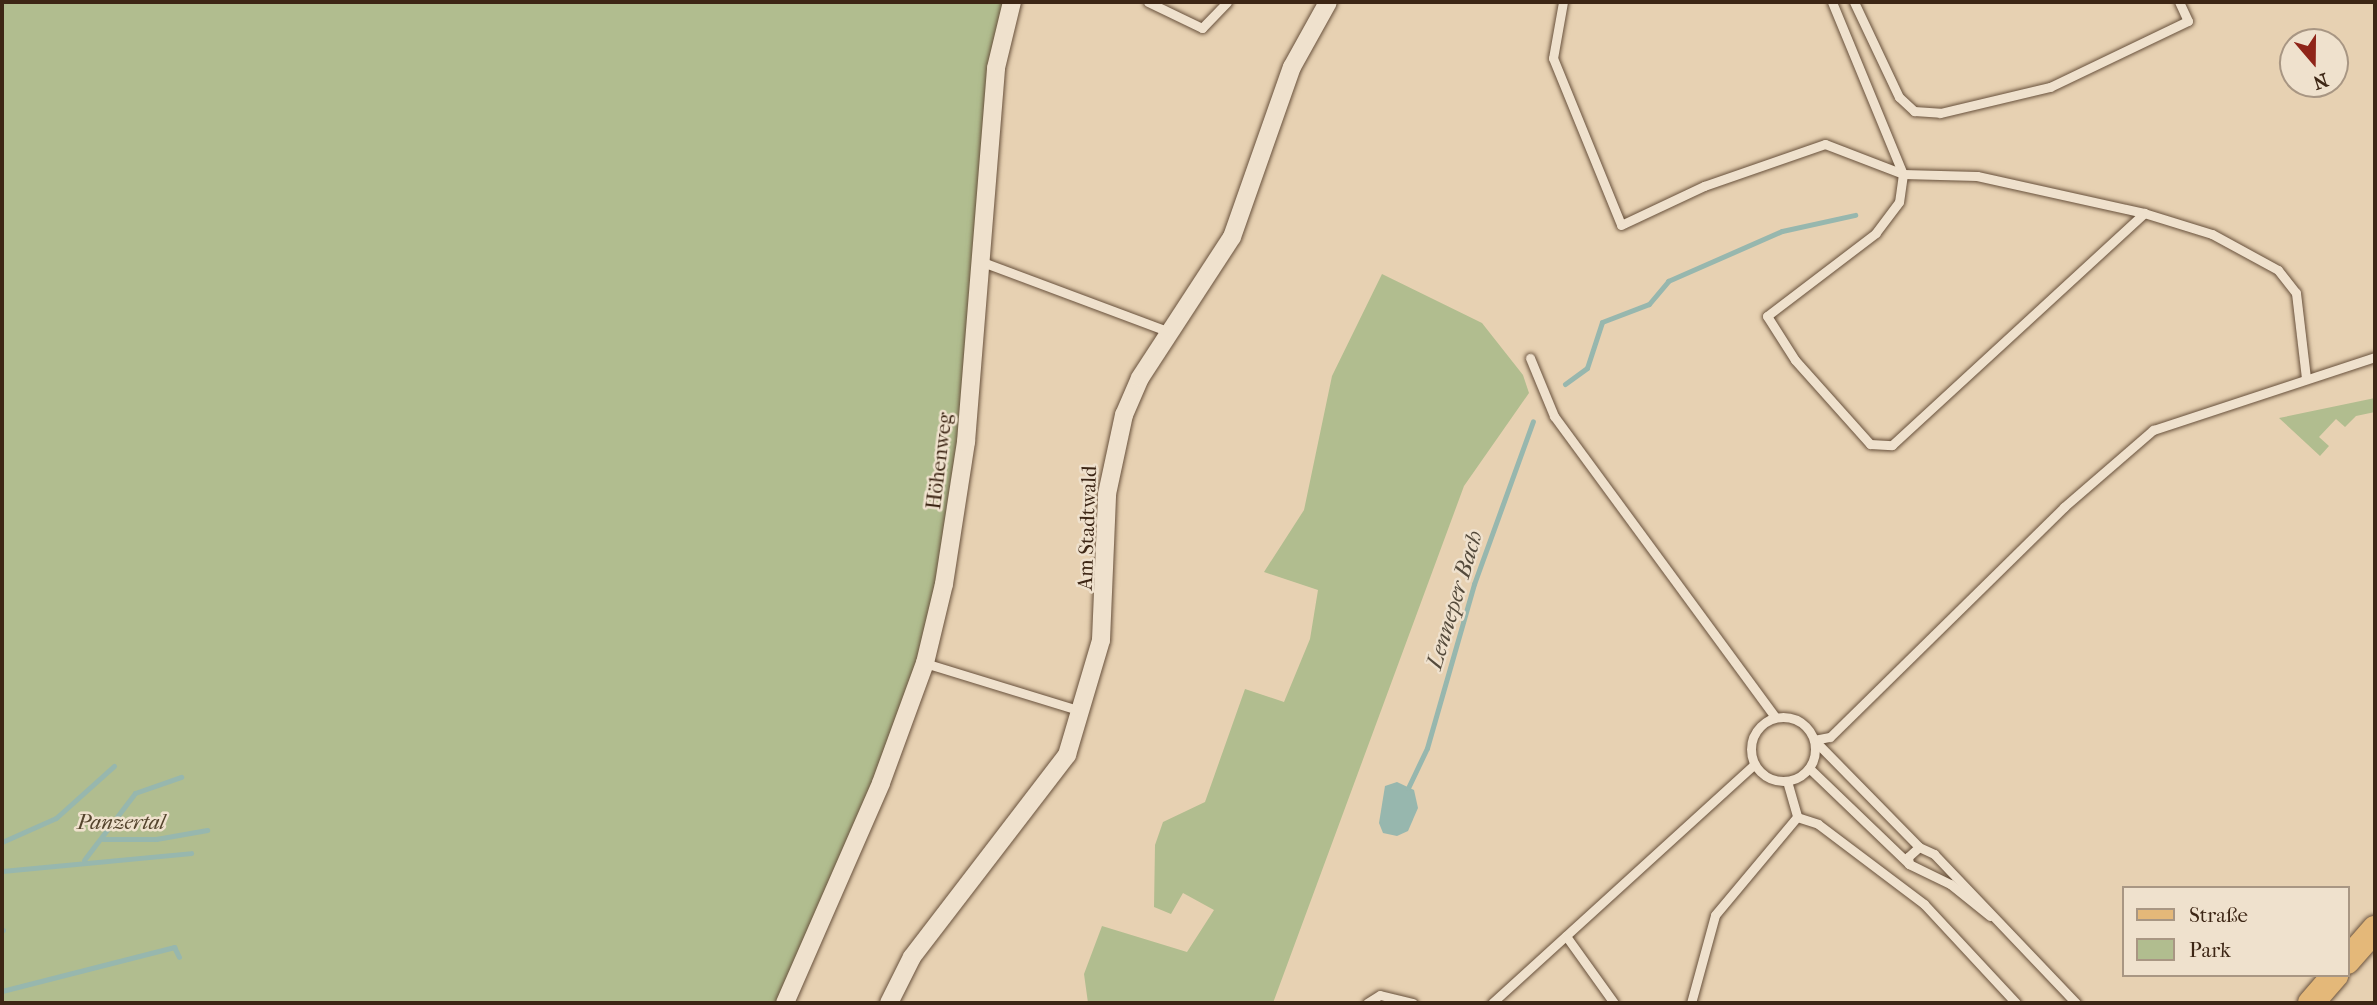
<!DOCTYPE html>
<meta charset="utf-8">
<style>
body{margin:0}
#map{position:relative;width:2377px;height:1005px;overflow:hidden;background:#e7d1b2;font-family:"IM FELL French Canon",serif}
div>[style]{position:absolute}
.green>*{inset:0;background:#b1bd8f}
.water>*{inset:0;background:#97b7ae}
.stream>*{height:5px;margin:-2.5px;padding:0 2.5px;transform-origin:2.5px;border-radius:2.5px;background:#97b7ae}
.roads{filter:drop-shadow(0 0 2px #68513c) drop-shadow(0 0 2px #68513c)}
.service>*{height:9px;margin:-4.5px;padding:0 4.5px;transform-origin:4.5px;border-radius:4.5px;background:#efe1cd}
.service>.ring{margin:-4.5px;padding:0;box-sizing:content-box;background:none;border:9px solid #efe1cd;border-radius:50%}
.minor>*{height:18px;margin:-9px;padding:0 9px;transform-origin:9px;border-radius:9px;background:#efe1cd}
.primary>*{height:26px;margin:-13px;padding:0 13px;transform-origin:13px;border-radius:13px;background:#e4b879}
span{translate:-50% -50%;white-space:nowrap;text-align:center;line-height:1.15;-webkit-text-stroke:5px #efe1cd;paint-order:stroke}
.street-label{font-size:21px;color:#3d2615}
.park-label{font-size:21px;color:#54442d;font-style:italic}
.water-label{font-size:23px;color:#544a3b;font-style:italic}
.frame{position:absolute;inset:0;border:4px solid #3d2615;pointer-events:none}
.legend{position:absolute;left:2122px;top:886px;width:228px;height:91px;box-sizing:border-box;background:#efe1cd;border:2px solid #a89683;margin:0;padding:9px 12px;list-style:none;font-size:21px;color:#3d2615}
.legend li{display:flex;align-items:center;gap:14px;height:35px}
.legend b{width:35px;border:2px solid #a89683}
.north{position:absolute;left:2279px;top:28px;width:70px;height:70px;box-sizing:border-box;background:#efe1cd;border:2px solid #a89683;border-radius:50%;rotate:160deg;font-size:19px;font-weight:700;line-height:28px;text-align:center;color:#3d2615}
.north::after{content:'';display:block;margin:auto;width:24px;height:32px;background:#8f2418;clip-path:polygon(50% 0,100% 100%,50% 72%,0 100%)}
</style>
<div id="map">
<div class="green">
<i style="clip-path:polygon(2px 2px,1012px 2px,966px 442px,925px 663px,785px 1003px,2px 1003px)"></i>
<i style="clip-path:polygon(1382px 274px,1482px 323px,1523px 375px,1529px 393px,1464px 486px,1273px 1003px,1088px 1003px,1084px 974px,1102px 926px,1187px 952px,1214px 910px,1183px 893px,1171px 914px,1154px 907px,1155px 845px,1163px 822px,1205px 802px,1245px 689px,1284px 702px,1310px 639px,1318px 590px,1264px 572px,1304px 510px,1332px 376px)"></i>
<i style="clip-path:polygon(2375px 398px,2375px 412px,2356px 416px,2345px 427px,2336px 419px,2319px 437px,2329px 446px,2320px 456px,2279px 418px)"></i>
</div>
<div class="water">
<i style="clip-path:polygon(1397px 782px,1414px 790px,1418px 808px,1408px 831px,1397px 836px,1383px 833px,1379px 823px,1385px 786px)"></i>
</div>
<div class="stream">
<i style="left:1565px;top:384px;width:27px;rotate:-36deg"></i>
<i style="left:1587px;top:368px;width:48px;rotate:-71.9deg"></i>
<i style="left:1602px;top:322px;width:50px;rotate:-21deg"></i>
<i style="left:1649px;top:304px;width:30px;rotate:-50deg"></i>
<i style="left:1668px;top:281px;width:124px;rotate:-23.7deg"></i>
<i style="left:1782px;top:231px;width:75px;rotate:-12.4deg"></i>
<i style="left:1408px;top:788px;width:44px;rotate:-64.6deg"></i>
<i style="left:1427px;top:748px;width:171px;rotate:-74deg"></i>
<i style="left:1474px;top:584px;width:173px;rotate:-70.1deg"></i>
<i style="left:103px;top:839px;width:53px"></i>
<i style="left:156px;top:839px;width:52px;rotate:-10deg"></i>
<i style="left:2px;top:842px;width:59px;rotate:-24deg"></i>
<i style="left:56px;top:818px;width:78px;rotate:-41.9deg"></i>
<i style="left:84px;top:860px;width:84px;rotate:-52.7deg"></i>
<i style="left:135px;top:793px;width:49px;rotate:-19.2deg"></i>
<i style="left:2px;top:871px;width:190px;rotate:-5.4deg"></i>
<i style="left:2px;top:930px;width:1px"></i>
<i style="left:2px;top:991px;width:178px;rotate:-14.3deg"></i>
<i style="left:174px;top:947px;width:11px;rotate:63deg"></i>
</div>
<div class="roads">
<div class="service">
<i style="left:1148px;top:2px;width:60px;rotate:25.7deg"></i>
<i style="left:1202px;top:28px;width:36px;rotate:-46deg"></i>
<i style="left:1563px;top:2px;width:57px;rotate:100.1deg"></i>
<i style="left:1553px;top:58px;width:180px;rotate:67.8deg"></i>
<i style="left:1621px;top:225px;width:92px;rotate:-25.2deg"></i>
<i style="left:1704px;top:186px;width:128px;rotate:-19.1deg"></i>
<i style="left:1825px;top:144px;width:84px;rotate:21deg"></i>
<i style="left:1903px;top:174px;width:74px;rotate:1.5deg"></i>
<i style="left:1977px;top:176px;width:171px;rotate:12.5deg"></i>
<i style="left:1832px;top:2px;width:186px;rotate:67.6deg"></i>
<i style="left:1903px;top:174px;width:28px;rotate:98deg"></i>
<i style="left:1899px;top:202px;width:39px;rotate:127deg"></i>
<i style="left:1876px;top:233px;width:137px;rotate:142.7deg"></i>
<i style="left:1767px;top:316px;width:52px;rotate:57.5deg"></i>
<i style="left:1795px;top:360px;width:113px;rotate:48.2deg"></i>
<i style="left:1870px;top:444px;width:22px;rotate:3deg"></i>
<i style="left:1892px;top:445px;width:343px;rotate:-42.6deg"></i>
<i style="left:2144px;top:213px;width:71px;rotate:17.2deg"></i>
<i style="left:2212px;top:234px;width:75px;rotate:28.6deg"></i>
<i style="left:2278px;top:270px;width:29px;rotate:52deg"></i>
<i style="left:2296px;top:293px;width:86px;rotate:83.3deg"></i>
<i style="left:1854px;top:2px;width:105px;rotate:64.7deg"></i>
<i style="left:1899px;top:97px;width:21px;rotate:43deg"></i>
<i style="left:1914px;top:111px;width:26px;rotate:4deg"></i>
<i style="left:1940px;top:113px;width:113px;rotate:-13.3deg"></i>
<i style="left:2050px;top:87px;width:153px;rotate:-25.6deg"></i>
<i style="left:2188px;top:21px;width:21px;rotate:-115deg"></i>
<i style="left:980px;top:261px;width:203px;rotate:20.5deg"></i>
<i style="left:1530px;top:358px;width:63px;rotate:67.5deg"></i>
<i style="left:1554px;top:416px;width:373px;rotate:53.7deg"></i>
<i style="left:925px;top:663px;width:163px;rotate:17.1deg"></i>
<i class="ring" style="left:1751px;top:717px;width:55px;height:55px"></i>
<i style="left:1814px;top:740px;width:16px;rotate:-11deg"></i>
<i style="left:1830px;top:737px;width:328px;rotate:-44.5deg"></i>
<i style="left:2064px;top:507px;width:118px;rotate:-40.9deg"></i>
<i style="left:2153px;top:430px;width:234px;rotate:-18.2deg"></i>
<i style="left:1815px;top:741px;width:148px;rotate:45.5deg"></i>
<i style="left:1809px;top:768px;width:139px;rotate:43.8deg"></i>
<i style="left:1787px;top:781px;width:37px;rotate:74deg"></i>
<i style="left:1797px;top:817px;width:22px;rotate:18deg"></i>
<i style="left:1818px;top:824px;width:133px;rotate:37deg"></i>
<i style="left:1924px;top:904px;width:135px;rotate:47.1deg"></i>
<i style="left:1990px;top:916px;width:51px;rotate:-141.3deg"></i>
<i style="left:1950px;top:884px;width:46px;rotate:-154deg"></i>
<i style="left:1909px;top:864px;width:7px;rotate:-98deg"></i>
<i style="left:1908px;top:857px;width:15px;rotate:-42deg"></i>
<i style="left:1919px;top:847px;width:17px;rotate:25deg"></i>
<i style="left:1934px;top:854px;width:206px;rotate:46.4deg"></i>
<i style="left:1566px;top:936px;width:82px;rotate:54.4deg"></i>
<i style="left:1367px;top:1003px;width:15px;rotate:-32deg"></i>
<i style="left:1380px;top:995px;width:34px;rotate:14deg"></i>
<i style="left:1492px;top:1003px;width:354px;rotate:-42.3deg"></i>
<i style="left:1691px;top:1003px;width:91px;rotate:-74.7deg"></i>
<i style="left:1715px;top:915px;width:128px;rotate:-50.1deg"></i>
</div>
<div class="minor">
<i style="left:785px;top:1003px;width:240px;rotate:-66.4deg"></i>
<i style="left:881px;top:783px;width:128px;rotate:-69.9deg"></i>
<i style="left:925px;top:663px;width:81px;rotate:-76.5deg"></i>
<i style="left:944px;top:584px;width:144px;rotate:-81.2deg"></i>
<i style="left:966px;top:442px;width:375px;rotate:-85.4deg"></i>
<i style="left:996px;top:68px;width:68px;rotate:-76.4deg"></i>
<i style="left:889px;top:1003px;width:51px;rotate:-63.4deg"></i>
<i style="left:912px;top:957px;width:255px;rotate:-52.5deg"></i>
<i style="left:1067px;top:755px;width:120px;rotate:-73.5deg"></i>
<i style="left:1101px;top:640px;width:146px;rotate:-87.6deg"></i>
<i style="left:1107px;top:494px;width:81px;rotate:-77.9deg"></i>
<i style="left:1124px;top:415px;width:40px;rotate:-66.6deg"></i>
<i style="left:1140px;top:378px;width:168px;rotate:-56.9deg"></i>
<i style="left:1232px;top:237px;width:180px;rotate:-70.6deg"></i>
<i style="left:1292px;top:67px;width:74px;rotate:-61deg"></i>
</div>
<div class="primary">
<i style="left:2347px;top:961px;width:43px;rotate:-48.8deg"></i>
<i style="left:2311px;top:1003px;width:37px;rotate:-49deg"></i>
</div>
</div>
<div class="street-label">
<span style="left:939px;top:461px;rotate:-83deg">Höhenweg</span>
<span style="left:1087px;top:528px;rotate:-88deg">Am Stadtwald</span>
</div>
<div class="park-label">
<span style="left:121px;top:822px">Panzertal</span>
</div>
<div class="water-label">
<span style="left:1455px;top:600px;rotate:-73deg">Lenneper Bach</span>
</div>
<div class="frame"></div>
<ul class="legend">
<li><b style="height:9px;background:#e4b879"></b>Straße</li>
<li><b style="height:19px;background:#b1bd8f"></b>Park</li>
</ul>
<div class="north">N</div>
</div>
